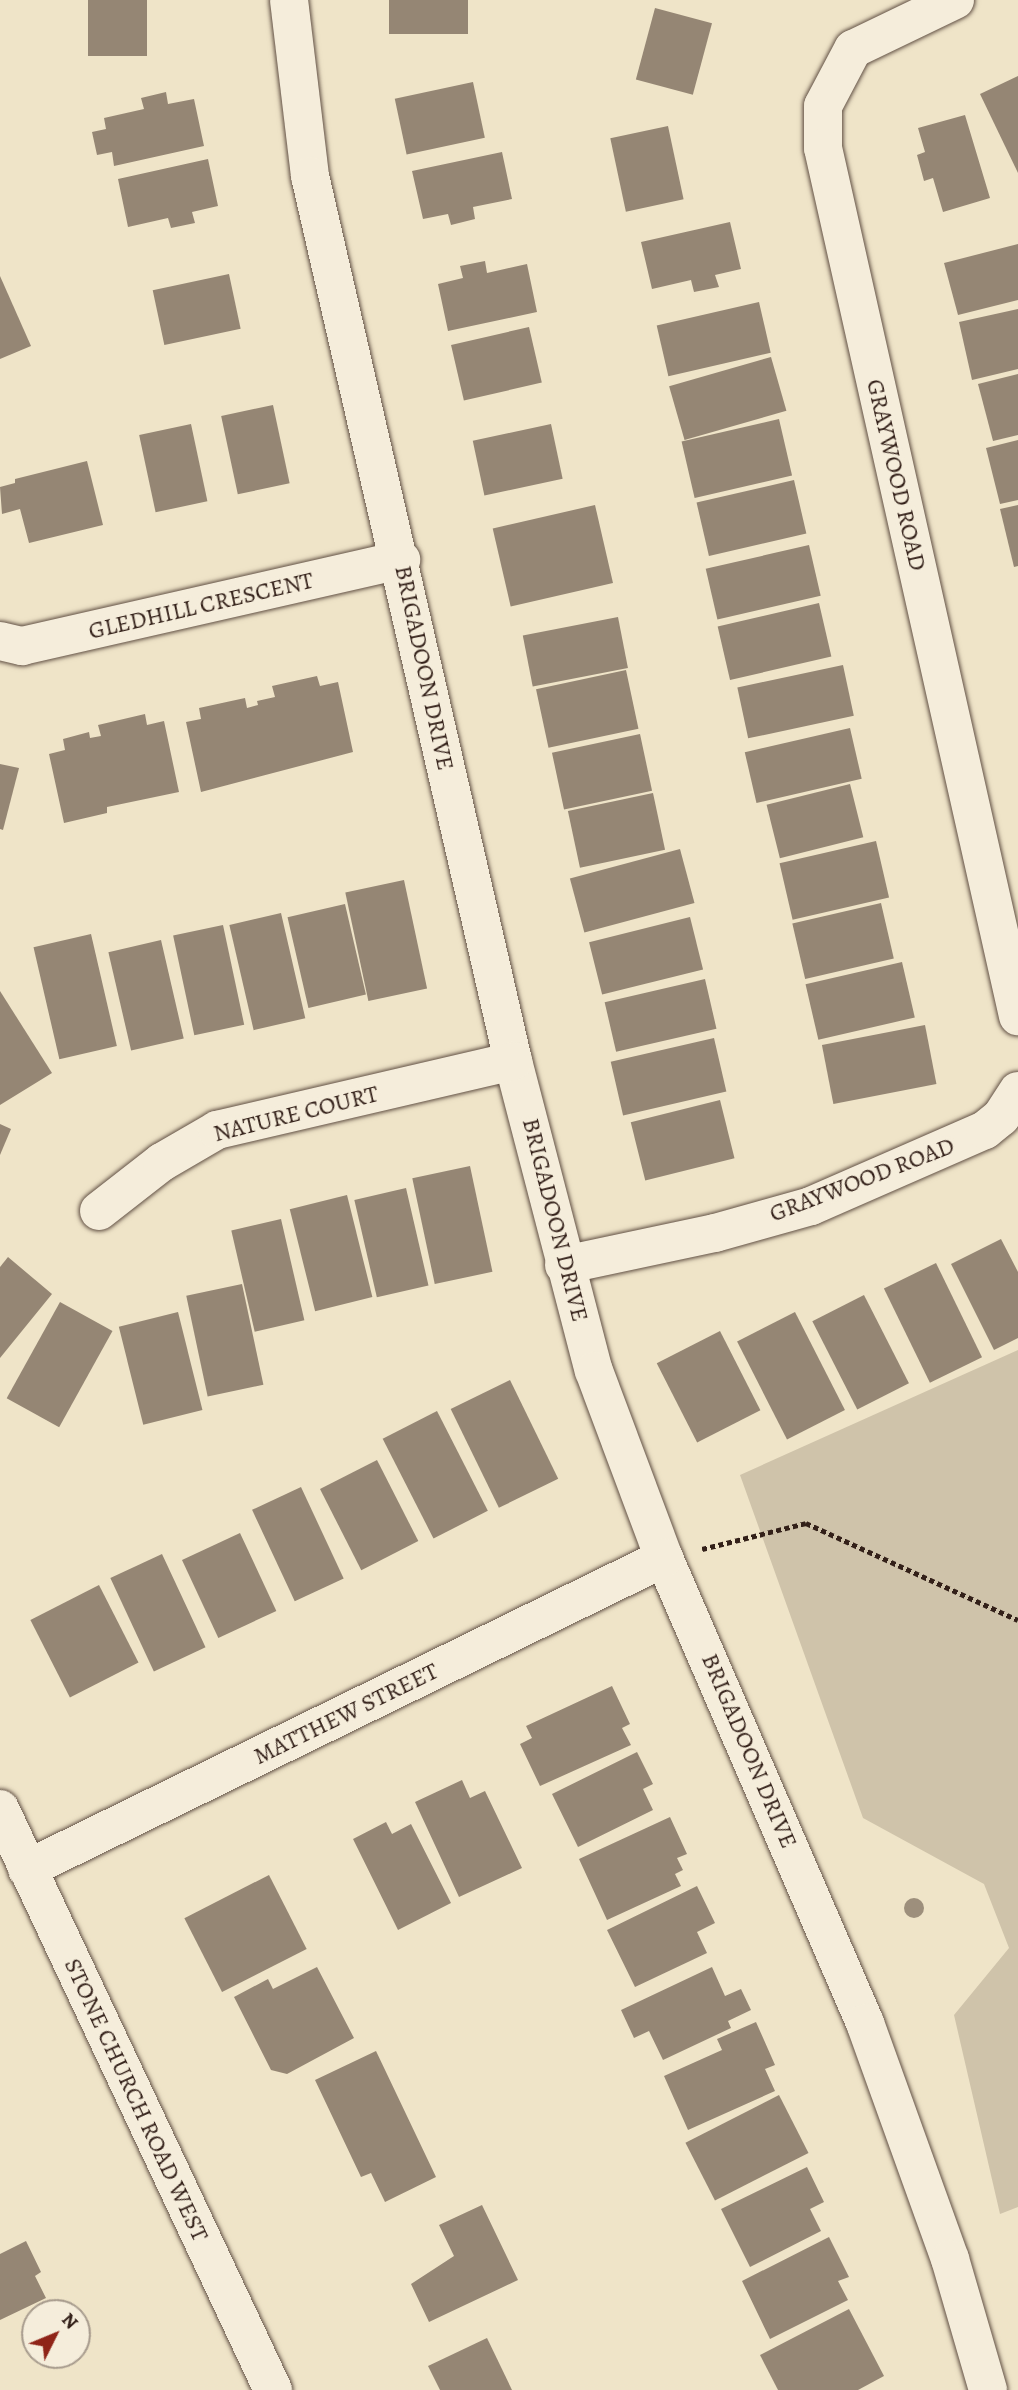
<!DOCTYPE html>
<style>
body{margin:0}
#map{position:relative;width:1018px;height:2390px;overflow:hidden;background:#efe4c8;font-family:Alegreya,serif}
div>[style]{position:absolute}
.green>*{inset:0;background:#cfc3aa}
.building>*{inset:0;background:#958674;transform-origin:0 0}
.path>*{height:4.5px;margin-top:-2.25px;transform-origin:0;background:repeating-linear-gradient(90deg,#332019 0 5px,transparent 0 8.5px)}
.roads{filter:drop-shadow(0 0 2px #625145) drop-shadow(0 0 2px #625145)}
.street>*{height:38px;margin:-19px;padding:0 19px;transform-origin:19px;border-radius:19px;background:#f5eddb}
.secondary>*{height:38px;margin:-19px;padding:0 19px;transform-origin:19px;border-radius:19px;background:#f5eddb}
.trees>*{width:20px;height:20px;margin:-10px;border-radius:50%;background:#9d8f7c}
span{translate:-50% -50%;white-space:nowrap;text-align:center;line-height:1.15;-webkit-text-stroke:7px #f5eddb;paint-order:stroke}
.street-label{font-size:24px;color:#332019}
.north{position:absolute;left:21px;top:2299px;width:70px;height:70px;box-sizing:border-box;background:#f5eddb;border:2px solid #a79b8d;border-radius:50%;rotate:47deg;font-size:19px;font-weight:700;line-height:28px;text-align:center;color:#332019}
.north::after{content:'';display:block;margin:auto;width:24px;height:32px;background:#8f2418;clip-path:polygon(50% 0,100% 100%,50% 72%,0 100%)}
</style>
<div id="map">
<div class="green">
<i style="clip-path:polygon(1018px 1350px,1018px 2207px,1000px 2214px,954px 2015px,1009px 1948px,984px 1884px,863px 1818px,740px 1475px)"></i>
</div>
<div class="building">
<i style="left:88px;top:0;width:59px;height:56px"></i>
<i style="left:389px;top:0;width:79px;height:34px"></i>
<i style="left:655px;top:8px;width:59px;height:74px;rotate:15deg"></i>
<i style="clip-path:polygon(1018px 76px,1018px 173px,980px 94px)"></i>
<i style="left:473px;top:82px;width:57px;height:80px;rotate:78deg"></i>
<i style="clip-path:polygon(166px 92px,168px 104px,194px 99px,204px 146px,114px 166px,112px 152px,97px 155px,92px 132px,106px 129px,104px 118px,144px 109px,141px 98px)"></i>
<i style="clip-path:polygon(965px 115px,990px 198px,943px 212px,933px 178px,924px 181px,917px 155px,925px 152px,918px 128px)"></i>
<i style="left:668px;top:126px;width:75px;height:59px;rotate:78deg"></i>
<i style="clip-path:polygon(502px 152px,512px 199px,473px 207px,475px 219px,451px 225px,448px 214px,423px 219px,412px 171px)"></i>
<i style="clip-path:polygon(208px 159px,218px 206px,192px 212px,195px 223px,171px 228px,168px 218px,128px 227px,118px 179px)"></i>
<i style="clip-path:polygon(730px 222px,741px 269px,715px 275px,719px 287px,694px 292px,691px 280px,652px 289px,641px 242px)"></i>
<i style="clip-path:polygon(1018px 244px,1018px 300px,958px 315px,944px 263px)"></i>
<i style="clip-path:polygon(485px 261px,487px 273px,527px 264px,537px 312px,448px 331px,438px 284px,463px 278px,460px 266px)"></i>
<i style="left:229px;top:274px;width:56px;height:78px;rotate:78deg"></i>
<i style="clip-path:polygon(0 276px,31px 346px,0 359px)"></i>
<i style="left:759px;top:302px;width:52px;height:105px;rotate:77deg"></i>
<i style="clip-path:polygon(1018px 309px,1018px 369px,972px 380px,959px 322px)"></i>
<i style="left:529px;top:327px;width:57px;height:80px;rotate:77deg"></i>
<i style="left:771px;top:357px;width:56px;height:106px;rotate:74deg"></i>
<i style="clip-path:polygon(1018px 374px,1018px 435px,993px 441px,978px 384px)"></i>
<i style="left:273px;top:405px;width:80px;height:53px;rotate:78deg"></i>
<i style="left:779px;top:419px;width:58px;height:100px;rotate:77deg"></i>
<i style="left:191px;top:424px;width:79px;height:53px;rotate:78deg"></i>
<i style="left:551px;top:424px;width:56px;height:80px;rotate:78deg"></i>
<i style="clip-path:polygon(1018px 440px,1018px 500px,1000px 504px,986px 448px)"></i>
<i style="clip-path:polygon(87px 461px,103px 525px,29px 543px,20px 509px,2px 514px,0 487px,15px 483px,15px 479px)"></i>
<i style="left:794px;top:480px;width:55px;height:100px;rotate:77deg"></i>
<i style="left:595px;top:505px;width:80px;height:105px;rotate:77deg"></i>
<i style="clip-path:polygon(1018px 505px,1018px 566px,1014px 567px,1000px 509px)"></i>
<i style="left:809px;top:545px;width:52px;height:106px;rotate:77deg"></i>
<i style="left:819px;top:603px;width:55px;height:104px;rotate:77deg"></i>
<i style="left:618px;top:617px;width:52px;height:97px;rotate:79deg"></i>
<i style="left:843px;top:665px;width:52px;height:108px;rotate:78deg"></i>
<i style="left:626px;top:670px;width:60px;height:92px;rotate:78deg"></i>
<i style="clip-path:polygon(317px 676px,320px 686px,338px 682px,353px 752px,201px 792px,186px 722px,201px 719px,199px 708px,245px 698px,247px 708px,258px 705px,257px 701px,275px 697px,272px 686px)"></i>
<i style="clip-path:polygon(145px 714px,147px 725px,164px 721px,179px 792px,107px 807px,107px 813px,64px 823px,49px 754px,65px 750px,63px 739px,89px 732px,90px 738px,101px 736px,98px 725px)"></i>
<i style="left:850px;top:728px;width:52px;height:108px;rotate:77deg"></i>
<i style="left:640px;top:734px;width:58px;height:90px;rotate:78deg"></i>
<i style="clip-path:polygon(0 764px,19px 768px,3px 830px,0 829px)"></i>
<i style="left:850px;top:784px;width:55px;height:86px;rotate:76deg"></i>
<i style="left:653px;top:793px;width:58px;height:87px;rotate:78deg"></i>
<i style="left:876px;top:841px;width:58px;height:99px;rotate:77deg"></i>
<i style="left:680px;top:849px;width:56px;height:114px;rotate:75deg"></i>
<i style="left:404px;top:880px;width:111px;height:60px;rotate:78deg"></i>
<i style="left:881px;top:903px;width:57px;height:91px;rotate:77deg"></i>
<i style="left:345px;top:904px;width:93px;height:59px;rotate:77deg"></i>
<i style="left:281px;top:913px;width:108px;height:53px;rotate:77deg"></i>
<i style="left:690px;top:917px;width:54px;height:104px;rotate:76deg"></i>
<i style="left:223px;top:925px;width:102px;height:51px;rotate:78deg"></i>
<i style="left:91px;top:934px;width:115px;height:59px;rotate:77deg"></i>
<i style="left:161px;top:940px;width:101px;height:54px;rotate:77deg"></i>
<i style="left:902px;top:962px;width:57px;height:99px;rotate:77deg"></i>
<i style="left:705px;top:979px;width:51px;height:103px;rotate:77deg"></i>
<i style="clip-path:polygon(0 991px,52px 1073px,0 1105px)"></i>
<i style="left:925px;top:1025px;width:60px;height:105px;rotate:79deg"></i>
<i style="left:714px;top:1038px;width:55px;height:106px;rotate:77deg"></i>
<i style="left:720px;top:1100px;width:60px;height:92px;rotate:76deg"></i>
<i style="clip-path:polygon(0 1124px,11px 1129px,0 1155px)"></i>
<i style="left:470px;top:1166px;width:108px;height:59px;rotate:78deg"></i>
<i style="left:406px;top:1188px;width:100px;height:53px;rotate:77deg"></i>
<i style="left:347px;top:1195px;width:105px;height:59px;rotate:76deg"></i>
<i style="left:281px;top:1219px;width:104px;height:51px;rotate:77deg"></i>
<i style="clip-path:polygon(1001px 1239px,1018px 1272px,1018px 1338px,994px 1350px,951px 1264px)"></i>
<i style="clip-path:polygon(8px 1257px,52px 1294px,0 1358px,0 1267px)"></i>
<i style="left:936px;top:1263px;width:105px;height:58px;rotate:64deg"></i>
<i style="left:242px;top:1284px;width:103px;height:57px;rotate:78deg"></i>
<i style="left:864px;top:1295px;width:99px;height:58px;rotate:63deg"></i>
<i style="left:60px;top:1302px;width:60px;height:110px;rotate:29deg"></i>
<i style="left:178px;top:1312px;width:101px;height:61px;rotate:76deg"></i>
<i style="left:795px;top:1312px;width:110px;height:65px;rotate:63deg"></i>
<i style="left:720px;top:1331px;width:89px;height:71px;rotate:63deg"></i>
<i style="left:510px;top:1380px;width:110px;height:66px;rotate:64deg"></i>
<i style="left:437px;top:1411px;width:112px;height:61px;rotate:63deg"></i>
<i style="left:377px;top:1460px;width:91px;height:64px;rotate:63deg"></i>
<i style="left:301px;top:1487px;width:101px;height:54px;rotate:65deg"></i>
<i style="left:240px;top:1533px;width:86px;height:64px;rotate:65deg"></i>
<i style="left:162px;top:1554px;width:103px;height:57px;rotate:65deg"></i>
<i style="left:99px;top:1585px;width:87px;height:77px;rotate:63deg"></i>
<i style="clip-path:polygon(612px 1686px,630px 1724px,622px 1728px,631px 1745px,540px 1786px,520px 1744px,532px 1738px,526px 1726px)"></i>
<i style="clip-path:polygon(637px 1752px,653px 1784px,643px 1789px,653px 1810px,578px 1847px,552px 1794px)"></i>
<i style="clip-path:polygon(462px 1780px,470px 1798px,485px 1791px,522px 1868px,459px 1897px,415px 1802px)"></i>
<i style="clip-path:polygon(670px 1817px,687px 1854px,677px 1858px,683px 1870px,675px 1874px,681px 1886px,607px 1920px,579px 1859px)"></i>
<i style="clip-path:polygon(386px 1822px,392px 1834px,411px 1824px,451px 1903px,398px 1930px,353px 1839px)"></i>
<i style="left:269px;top:1875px;width:83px;height:95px;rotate:63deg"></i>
<i style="clip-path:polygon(697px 1886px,715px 1923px,697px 1932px,707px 1953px,635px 1987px,607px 1930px)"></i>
<i style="clip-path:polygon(317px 1967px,354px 2038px,287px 2074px,271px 2070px,234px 1997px,268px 1979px,273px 1989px)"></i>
<i style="clip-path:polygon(712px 1967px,725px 1996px,741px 1989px,751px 2010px,728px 2021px,731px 2028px,663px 2060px,649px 2031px,634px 2038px,621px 2010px)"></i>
<i style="clip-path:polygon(756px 2022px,775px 2065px,765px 2069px,775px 2091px,688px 2130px,664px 2076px,722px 2050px,717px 2039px)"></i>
<i style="clip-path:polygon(376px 2051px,436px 2177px,385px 2202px,371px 2173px,361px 2177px,315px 2080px)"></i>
<i style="left:779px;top:2095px;width:65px;height:105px;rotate:63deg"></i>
<i style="clip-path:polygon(807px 2167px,824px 2202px,810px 2209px,821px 2231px,750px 2267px,721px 2209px)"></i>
<i style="clip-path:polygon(482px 2205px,518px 2280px,429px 2322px,411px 2284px,454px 2256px,439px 2225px)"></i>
<i style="clip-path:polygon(829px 2237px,849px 2277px,838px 2281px,848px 2300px,770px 2339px,742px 2281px)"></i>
<i style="clip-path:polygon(26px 2241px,41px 2272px,35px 2276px,46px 2298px,0 2320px,0 2254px)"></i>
<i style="clip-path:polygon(849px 2309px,884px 2376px,858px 2390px,778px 2390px,760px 2355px)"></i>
<i style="clip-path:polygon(487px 2338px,512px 2390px,440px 2390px,428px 2366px)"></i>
</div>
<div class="path">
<i style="left:702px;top:1549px;width:107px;rotate:-14deg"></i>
<i style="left:806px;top:1523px;width:233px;rotate:24.6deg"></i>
</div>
<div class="roads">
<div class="street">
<i style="left:289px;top:0;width:177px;rotate:83.2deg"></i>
<i style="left:310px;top:176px;width:908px;rotate:77.08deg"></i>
<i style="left:513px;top:1061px;width:320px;rotate:75.4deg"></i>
<i style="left:594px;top:1371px;width:200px;rotate:69.5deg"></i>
<i style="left:664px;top:1558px;width:507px;rotate:66.62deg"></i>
<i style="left:865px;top:2023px;width:251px;rotate:70.2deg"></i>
<i style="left:950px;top:2259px;width:136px;rotate:73.8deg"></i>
<i style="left:955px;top:0;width:113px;rotate:154.3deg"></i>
<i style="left:853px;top:49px;width:64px;rotate:117.8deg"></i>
<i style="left:823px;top:106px;width:42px;rotate:90deg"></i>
<i style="left:823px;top:148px;width:890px;rotate:77.34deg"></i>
<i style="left:0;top:641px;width:23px;rotate:13deg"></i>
<i style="left:22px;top:646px;width:389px;rotate:-12.8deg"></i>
<i style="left:99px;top:1211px;width:80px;rotate:-37.9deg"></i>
<i style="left:162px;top:1162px;width:64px;rotate:-30.2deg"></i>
<i style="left:217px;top:1130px;width:304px;rotate:-13.1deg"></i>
<i style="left:564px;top:1265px;width:154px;rotate:-12deg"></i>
<i style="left:715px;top:1233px;width:100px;rotate:-15.7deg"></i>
<i style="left:811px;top:1206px;width:190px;rotate:-23.6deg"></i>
<i style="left:985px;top:1130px;width:21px;rotate:-39deg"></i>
<i style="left:1001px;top:1117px;width:31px;rotate:-57deg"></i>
<i style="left:27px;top:1869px;width:709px;rotate:-26.02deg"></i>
</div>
<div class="secondary">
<i style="left:0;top:1809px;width:642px;rotate:64.83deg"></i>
</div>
</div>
<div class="trees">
<i style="left:914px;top:1908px"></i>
</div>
<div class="street-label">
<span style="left:896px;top:475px;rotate:77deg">GRAYWOOD ROAD</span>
<span style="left:201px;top:606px;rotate:-13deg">GLEDHILL CRESCENT</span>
<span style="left:424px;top:668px;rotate:78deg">BRIGADOON DRIVE</span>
<span style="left:296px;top:1114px;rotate:-14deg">NATURE COURT</span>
<span style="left:862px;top:1180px;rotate:-21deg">GRAYWOOD ROAD</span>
<span style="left:555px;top:1220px;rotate:76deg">BRIGADOON DRIVE</span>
<span style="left:346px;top:1714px;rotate:-26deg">MATTHEW STREET</span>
<span style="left:749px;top:1751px;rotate:67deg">BRIGADOON DRIVE</span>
<span style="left:136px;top:2100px;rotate:65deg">STONE CHURCH ROAD WEST</span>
</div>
<div class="north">N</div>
</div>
